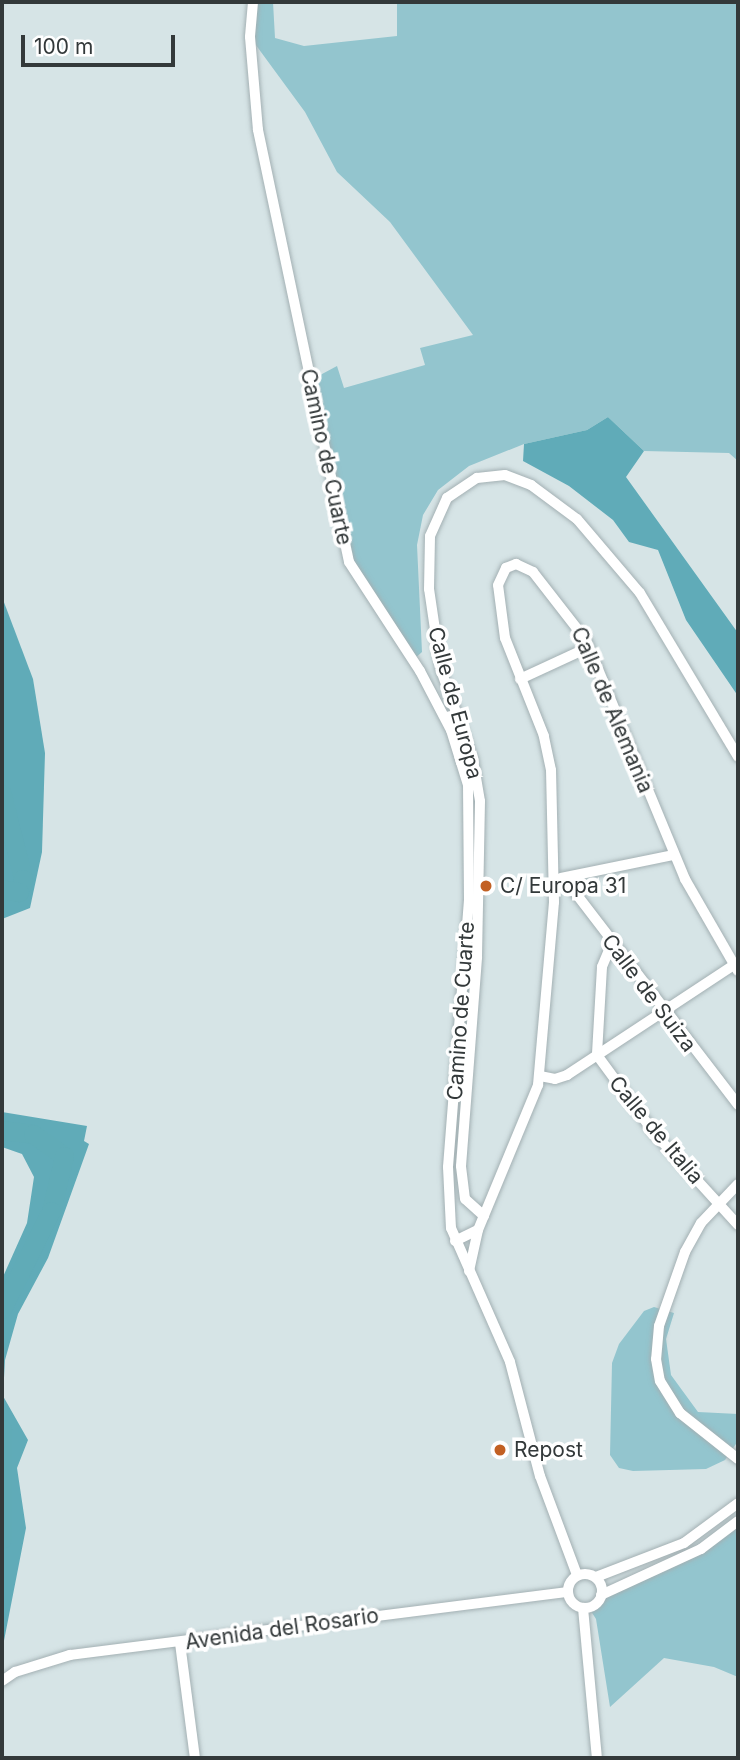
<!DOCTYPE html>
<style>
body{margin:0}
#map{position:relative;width:740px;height:1760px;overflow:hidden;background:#d6e4e6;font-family:Inter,sans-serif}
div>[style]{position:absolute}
.green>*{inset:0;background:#93c5ce}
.forest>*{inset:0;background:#60abb8}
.river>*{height:19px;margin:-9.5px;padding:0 9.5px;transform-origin:9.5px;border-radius:9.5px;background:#60abb7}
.roads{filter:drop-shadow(0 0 2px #a3b0b3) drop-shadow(0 0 2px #a3b0b3)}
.street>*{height:10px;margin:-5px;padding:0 5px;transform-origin:5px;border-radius:5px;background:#fff}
.street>.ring{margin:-5px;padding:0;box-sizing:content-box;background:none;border:10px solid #fff;border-radius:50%}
.dots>*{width:19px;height:19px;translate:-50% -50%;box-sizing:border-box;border:4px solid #fff;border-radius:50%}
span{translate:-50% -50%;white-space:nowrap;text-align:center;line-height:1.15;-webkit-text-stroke:7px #fff;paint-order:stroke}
.street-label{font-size:21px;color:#33393a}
.poi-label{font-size:21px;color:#33393a}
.left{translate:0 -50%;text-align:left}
.frame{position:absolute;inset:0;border:4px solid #33393a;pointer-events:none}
.scale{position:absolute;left:21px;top:35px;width:154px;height:32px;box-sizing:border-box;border:4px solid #33393a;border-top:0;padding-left:9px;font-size:21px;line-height:24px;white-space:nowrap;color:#33393a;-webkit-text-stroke:5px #fff;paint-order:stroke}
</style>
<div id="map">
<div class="green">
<i style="clip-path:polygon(253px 2px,273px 2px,275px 38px,304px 46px,397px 36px,397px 2px,738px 2px,738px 461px,729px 453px,644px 451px,608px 417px,587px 430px,524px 444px,469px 466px,438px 490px,423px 515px,417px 545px,422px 652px,412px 661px,349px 562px,309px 381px,337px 366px,344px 388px,425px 365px,420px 348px,473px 335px,390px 222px,337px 172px,305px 112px,250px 37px)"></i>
<i style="clip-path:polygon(654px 1307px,674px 1313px,666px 1339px,671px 1375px,698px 1412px,738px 1414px,738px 1441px,725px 1460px,706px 1469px,633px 1471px,619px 1468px,610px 1455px,612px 1363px,619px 1344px,644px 1311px)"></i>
<i style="clip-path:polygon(738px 1521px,738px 1677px,714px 1667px,664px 1658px,610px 1707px,596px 1619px,589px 1608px,601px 1595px,668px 1567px)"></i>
</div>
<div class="forest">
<i style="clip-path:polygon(608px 417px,644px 451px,626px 477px,738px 633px,738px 696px,686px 620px,658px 550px,629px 542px,613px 520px,569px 486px,523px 461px,524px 444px,587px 430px)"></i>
<i style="clip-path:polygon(2px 597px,33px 679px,45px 753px,42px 852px,30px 908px,2px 919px)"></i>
<i style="clip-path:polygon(2px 1112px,87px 1126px,84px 1141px,89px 1144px,48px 1258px,18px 1314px,5px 1360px,3px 1396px,28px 1440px,17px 1468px,26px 1528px,2px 1651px,2px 1279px,27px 1223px,34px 1177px,22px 1154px,2px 1147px)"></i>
</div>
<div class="river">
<i style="left:2px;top:794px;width:88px;rotate:76.1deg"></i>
<i style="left:23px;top:879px;width:14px;rotate:107deg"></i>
<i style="left:19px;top:892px;width:17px;rotate:-170deg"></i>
<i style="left:2px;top:1130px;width:31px;rotate:7deg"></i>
<i style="left:33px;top:1134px;width:38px;rotate:35deg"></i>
<i style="left:64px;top:1156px;width:57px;rotate:103.3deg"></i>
<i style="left:51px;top:1211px;width:110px;rotate:116.6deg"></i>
<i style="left:2px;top:1429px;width:110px;rotate:90deg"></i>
</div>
<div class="roads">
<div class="street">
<i style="left:253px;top:2px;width:35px;rotate:95deg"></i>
<i style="left:250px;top:37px;width:93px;rotate:85.1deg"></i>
<i style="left:258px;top:130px;width:441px;rotate:78.1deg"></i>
<i style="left:349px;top:562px;width:130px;rotate:56.9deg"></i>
<i style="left:420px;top:671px;width:67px;rotate:62.3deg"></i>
<i style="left:451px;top:730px;width:58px;rotate:72.8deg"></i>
<i style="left:468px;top:785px;width:115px;rotate:89.5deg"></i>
<i style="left:469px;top:900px;width:268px;rotate:94.5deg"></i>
<i style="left:448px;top:1167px;width:61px;rotate:87.2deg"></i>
<i style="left:451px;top:1228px;width:146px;rotate:66.2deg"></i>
<i style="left:510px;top:1362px;width:118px;rotate:75.3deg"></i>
<i style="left:540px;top:1476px;width:106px;rotate:69.5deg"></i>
<i style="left:520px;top:679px;width:74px;rotate:-24.8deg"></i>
<i style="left:561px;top:878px;width:114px;rotate:-11.6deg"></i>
<i style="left:564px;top:878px;width:286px;rotate:52.5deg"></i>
<i style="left:612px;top:943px;width:26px;rotate:113deg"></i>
<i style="left:602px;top:967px;width:88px;rotate:93.3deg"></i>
<i style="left:597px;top:1055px;width:98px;rotate:53.7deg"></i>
<i style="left:655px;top:1134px;width:123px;rotate:47.6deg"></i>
<i style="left:540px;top:1076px;width:15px;rotate:11deg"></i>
<i style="left:555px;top:1079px;width:13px;rotate:-18deg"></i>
<i style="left:567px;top:1075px;width:200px;rotate:-33.4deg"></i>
<i style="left:738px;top:1184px;width:54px;rotate:133.5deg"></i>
<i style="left:701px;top:1223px;width:33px;rotate:119deg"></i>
<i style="left:685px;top:1252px;width:78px;rotate:109.4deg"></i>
<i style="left:659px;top:1326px;width:33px;rotate:95deg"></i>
<i style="left:656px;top:1359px;width:22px;rotate:80deg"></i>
<i style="left:660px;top:1381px;width:38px;rotate:58deg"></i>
<i style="left:680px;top:1413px;width:74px;rotate:38.4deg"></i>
<i style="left:484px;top:1216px;width:25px;rotate:-138deg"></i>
<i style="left:465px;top:1199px;width:33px;rotate:-97deg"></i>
<i style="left:461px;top:1166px;width:210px;rotate:-85.6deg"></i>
<i style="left:477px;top:957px;width:156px;rotate:-88.9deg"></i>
<i style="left:480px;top:801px;width:42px;rotate:-99.7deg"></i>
<i style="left:473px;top:760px;width:96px;rotate:-109.6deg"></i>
<i style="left:441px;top:670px;width:82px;rotate:-98.4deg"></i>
<i style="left:429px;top:589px;width:53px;rotate:-88.9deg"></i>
<i style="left:430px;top:536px;width:42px;rotate:-65.9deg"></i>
<i style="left:447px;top:498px;width:36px;rotate:-34deg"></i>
<i style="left:477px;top:478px;width:28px;rotate:-6deg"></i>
<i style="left:505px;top:475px;width:28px;rotate:21deg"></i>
<i style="left:531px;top:485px;width:57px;rotate:36.5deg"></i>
<i style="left:577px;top:519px;width:97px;rotate:49.6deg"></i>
<i style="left:640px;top:593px;width:191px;rotate:59.1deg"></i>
<i style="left:455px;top:1241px;width:25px;rotate:-26deg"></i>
<i style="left:469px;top:1271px;width:42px;rotate:-77.6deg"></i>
<i style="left:478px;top:1230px;width:157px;rotate:-67.5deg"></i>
<i style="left:538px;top:1085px;width:184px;rotate:-85deg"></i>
<i style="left:554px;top:902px;width:132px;rotate:-91.3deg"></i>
<i style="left:551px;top:770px;width:35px;rotate:-102deg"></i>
<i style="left:544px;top:736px;width:105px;rotate:-111.7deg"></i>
<i style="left:505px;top:638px;width:53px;rotate:-97.5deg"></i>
<i style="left:498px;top:585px;width:19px;rotate:-65deg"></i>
<i style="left:506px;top:568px;width:11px;rotate:-22deg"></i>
<i style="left:516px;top:564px;width:19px;rotate:25deg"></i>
<i style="left:533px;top:572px;width:86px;rotate:52.1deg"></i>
<i style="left:586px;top:640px;width:259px;rotate:67.5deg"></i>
<i style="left:685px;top:879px;width:106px;rotate:60.1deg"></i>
<i class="ring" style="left:568px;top:1574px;width:24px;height:24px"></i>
<i style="left:596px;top:1577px;width:94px;rotate:-21.1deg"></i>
<i style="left:684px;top:1543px;width:67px;rotate:-36.5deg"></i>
<i style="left:601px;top:1595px;width:110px;rotate:-24.7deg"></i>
<i style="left:701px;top:1549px;width:46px;rotate:-37.1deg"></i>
<i style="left:583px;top:1608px;width:151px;rotate:84.7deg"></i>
<i style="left:180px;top:1643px;width:116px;rotate:82.6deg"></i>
<i style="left:2px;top:1681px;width:16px;rotate:-35deg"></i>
<i style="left:15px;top:1672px;width:58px;rotate:-17.2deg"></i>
<i style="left:70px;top:1655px;width:501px;rotate:-7.22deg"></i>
</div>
</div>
<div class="dots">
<i style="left:486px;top:886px;background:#c26023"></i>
<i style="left:500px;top:1450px;background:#c26023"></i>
</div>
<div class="street-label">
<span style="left:326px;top:457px;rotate:78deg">Camino de Cuarte</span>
<span style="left:455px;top:703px;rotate:75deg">Calle de Europa</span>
<span style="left:612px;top:710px;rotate:67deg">Calle de Alemania</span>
<span style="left:649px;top:993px;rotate:53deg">Calle de Suiza</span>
<span style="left:461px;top:1011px;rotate:-86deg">Camino de Cuarte</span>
<span style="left:656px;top:1130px;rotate:50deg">Calle de Italia</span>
<span style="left:282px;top:1629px;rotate:-8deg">Avenida del Rosario</span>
</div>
<div class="poi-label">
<span class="left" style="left:500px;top:886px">C/ Europa 31</span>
<span class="left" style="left:514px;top:1450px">Repost</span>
</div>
<div class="frame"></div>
<div class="scale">100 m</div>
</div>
